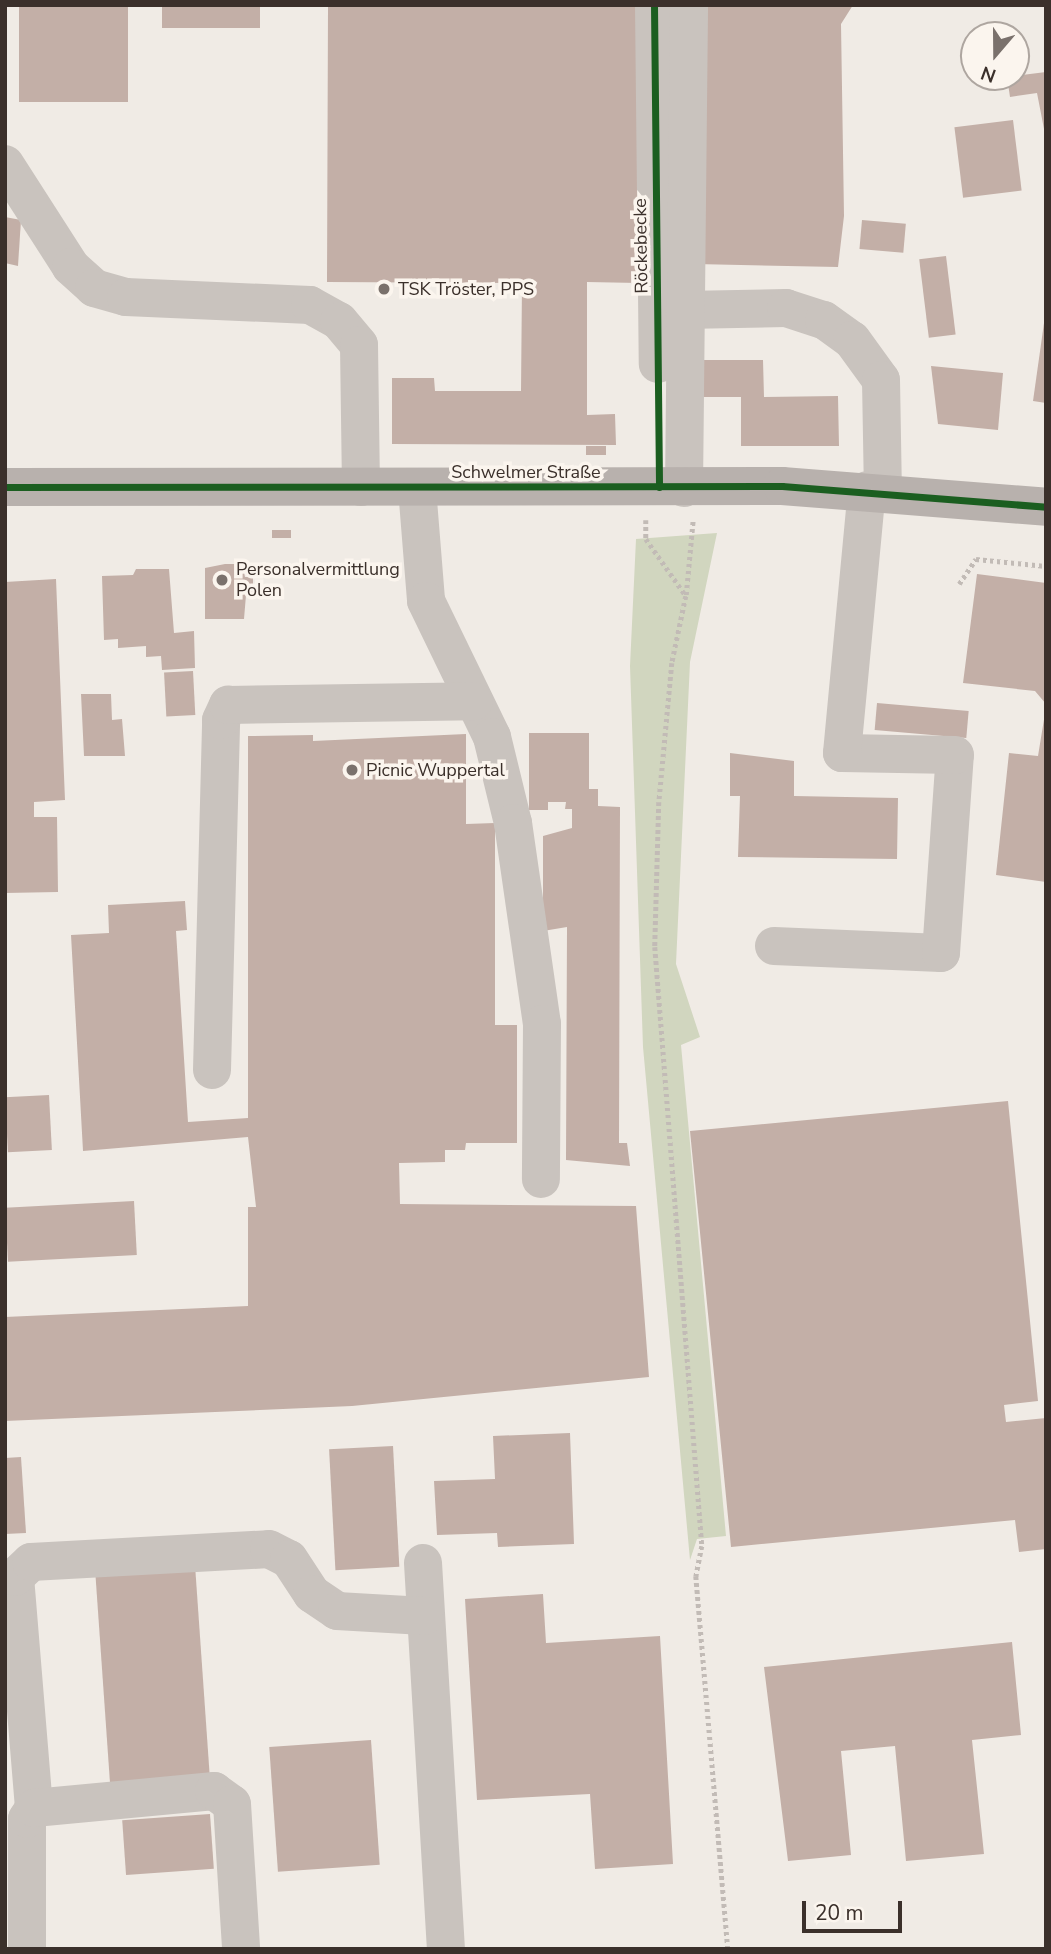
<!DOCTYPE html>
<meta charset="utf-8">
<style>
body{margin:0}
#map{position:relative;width:1051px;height:1954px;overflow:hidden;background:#f0ebe5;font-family:"Nunito Sans",sans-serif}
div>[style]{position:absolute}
.green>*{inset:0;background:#d1d6bf}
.building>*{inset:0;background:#c3afa7;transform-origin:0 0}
.path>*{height:4.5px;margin-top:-2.25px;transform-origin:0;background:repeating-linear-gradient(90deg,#c2bbb6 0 3.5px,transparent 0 7px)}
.minor>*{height:38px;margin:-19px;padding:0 19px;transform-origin:19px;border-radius:19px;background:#c9c3be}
.major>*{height:38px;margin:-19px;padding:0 19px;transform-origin:19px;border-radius:19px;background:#b8b1ad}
.cycleway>*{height:7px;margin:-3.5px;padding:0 3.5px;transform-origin:3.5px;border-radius:3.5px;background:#1b5e20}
.dots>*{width:19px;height:19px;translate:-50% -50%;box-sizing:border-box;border:4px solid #fbf5ee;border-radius:50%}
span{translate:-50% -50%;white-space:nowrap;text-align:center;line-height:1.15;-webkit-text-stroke:7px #fbf5ee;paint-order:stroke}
.street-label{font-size:18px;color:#3b302b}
.poi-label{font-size:18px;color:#3b302b}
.left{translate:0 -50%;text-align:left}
.frame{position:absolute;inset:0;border:7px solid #3b302b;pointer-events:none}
.north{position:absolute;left:960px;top:21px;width:70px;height:70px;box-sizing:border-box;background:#fbf5ee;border:2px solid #aea6a0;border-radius:50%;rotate:200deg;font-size:19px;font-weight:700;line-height:28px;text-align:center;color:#3b302b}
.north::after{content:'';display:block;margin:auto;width:24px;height:32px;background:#7a716c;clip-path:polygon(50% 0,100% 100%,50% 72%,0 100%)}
.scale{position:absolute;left:802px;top:1901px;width:100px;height:32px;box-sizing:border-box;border:4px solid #3b302b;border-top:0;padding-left:9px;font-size:21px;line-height:24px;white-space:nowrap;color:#3b302b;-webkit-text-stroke:5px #fbf5ee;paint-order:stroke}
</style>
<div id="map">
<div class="green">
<i style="clip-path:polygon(717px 533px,690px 662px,676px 964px,700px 1037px,681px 1045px,726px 1536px,697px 1539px,690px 1560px,643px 1047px,630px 666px,636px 539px)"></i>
</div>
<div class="building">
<i style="left:19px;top:5px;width:109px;height:97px"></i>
<i style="left:162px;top:5px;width:98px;height:23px"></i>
<i style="clip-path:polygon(328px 5px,640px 5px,639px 283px,587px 282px,587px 415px,615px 414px,616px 445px,392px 444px,392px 378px,434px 378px,435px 391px,521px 391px,522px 283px,327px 282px)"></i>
<i style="clip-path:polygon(700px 5px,853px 5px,841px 24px,844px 216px,838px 267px,695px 264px)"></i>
<i style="clip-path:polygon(1046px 72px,1046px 129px,1044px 129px,1037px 93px,1010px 97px,1007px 77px)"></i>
<i style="left:1013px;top:120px;width:71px;height:59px;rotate:83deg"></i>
<i style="clip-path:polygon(5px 217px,21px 220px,18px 266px,5px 263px)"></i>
<i style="left:862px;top:220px;width:44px;height:29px;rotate:5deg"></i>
<i style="left:946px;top:256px;width:79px;height:27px;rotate:83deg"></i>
<i style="clip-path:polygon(1044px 323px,1046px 323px,1046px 403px,1033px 401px)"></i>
<i style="clip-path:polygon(695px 360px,763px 360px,764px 397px,838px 396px,839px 446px,741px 446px,741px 397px,695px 397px)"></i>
<i style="clip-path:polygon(931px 366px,1003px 373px,998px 430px,938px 424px)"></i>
<i style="left:586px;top:446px;width:20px;height:9px"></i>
<i style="left:272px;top:530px;width:19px;height:8px"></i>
<i style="clip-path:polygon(225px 564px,242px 564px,245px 577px,253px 577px,253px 595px,246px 595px,244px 619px,205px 619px,205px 568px)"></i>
<i style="clip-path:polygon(136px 569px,169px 569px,174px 633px,194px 631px,195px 668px,162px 670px,161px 656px,146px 657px,146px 646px,118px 648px,118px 639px,104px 640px,102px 576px,133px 575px)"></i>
<i style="clip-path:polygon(977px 574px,1046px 583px,1046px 704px,1035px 691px,963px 683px)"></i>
<i style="clip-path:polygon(56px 579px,65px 800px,34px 802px,34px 817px,57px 817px,58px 892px,5px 893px,5px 582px)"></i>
<i style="left:193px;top:671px;width:44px;height:29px;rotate:87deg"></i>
<i style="clip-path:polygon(81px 694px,111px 694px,112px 720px,122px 719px,125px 756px,84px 756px)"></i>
<i style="left:877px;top:703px;width:92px;height:27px;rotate:5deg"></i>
<i style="clip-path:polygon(1046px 707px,1046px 882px,996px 875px,1009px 753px,1038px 756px)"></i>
<i style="clip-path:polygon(529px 733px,589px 733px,589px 789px,598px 789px,598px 806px,620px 807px,619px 1143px,627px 1143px,630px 1166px,566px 1160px,567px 927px,543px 931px,543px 836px,572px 828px,572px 809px,565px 809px,566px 802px,548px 802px,548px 810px,529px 810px)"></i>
<i style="clip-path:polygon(466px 734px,466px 824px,495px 823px,495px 1025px,517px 1025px,517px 1143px,466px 1143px,465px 1150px,445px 1150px,445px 1162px,399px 1163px,400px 1204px,636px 1206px,649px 1377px,352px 1406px,5px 1421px,5px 1317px,248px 1306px,248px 1207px,256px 1207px,248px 1137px,83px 1151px,71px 935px,109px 933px,108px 905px,185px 901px,187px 930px,176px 931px,188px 1122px,248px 1118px,248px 736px,313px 735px,313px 741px)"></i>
<i style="clip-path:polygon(730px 753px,794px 761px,794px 796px,898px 798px,897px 859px,738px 857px,740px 796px,730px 796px)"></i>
<i style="left:49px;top:1095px;width:55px;height:44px;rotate:87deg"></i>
<i style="clip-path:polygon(1008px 1101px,1038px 1401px,1004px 1405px,1006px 1422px,1046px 1418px,1046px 1549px,1019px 1552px,1015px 1520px,731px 1547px,690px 1131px)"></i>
<i style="left:134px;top:1201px;width:54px;height:129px;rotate:87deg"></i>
<i style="clip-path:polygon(570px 1433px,574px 1544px,498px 1547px,497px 1533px,437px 1535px,434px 1481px,495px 1479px,493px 1436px)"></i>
<i style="left:393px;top:1446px;width:121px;height:64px;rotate:87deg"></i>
<i style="clip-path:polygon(21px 1457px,26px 1533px,5px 1534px,5px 1458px)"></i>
<i style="left:195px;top:1565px;width:211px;height:100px;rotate:86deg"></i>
<i style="clip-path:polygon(543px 1594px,546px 1643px,660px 1636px,673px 1864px,595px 1869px,590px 1794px,477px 1800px,465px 1599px)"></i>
<i style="clip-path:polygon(1012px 1642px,1021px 1735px,972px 1740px,984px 1854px,906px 1861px,895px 1746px,841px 1751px,851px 1855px,788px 1861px,764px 1667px)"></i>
<i style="left:371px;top:1740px;width:125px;height:102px;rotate:86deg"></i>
<i style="left:210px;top:1814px;width:55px;height:88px;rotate:86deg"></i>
</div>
<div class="path">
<i style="left:646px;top:520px;width:19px;rotate:90deg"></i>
<i style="left:646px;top:539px;width:70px;rotate:54.9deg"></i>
<i style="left:686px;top:596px;width:68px;rotate:101.8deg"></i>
<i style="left:672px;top:663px;width:140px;rotate:95.3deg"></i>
<i style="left:659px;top:802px;width:145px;rotate:91.6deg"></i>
<i style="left:655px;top:947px;width:601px;rotate:85.51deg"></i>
<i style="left:702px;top:1546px;width:31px;rotate:101deg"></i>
<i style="left:696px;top:1576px;width:374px;rotate:85.1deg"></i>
<i style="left:959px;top:584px;width:30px;rotate:-56deg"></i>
<i style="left:976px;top:559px;width:70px;rotate:5.7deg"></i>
<i style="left:686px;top:595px;width:75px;rotate:-84.7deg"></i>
</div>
<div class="minor">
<i style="left:654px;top:5px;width:359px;rotate:89.4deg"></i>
<i style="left:5px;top:164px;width:122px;rotate:57.3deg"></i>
<i style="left:71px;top:267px;width:31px;rotate:42deg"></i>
<i style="left:94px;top:288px;width:33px;rotate:16deg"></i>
<i style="left:126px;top:297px;width:184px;rotate:2.5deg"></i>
<i style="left:310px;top:305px;width:33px;rotate:29deg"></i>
<i style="left:339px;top:321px;width:31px;rotate:50deg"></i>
<i style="left:359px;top:345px;width:142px;rotate:89.2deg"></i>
<i style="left:684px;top:310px;width:102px;rotate:-1.1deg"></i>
<i style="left:786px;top:308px;width:40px;rotate:18deg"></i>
<i style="left:824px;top:320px;width:34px;rotate:36deg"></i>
<i style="left:852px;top:340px;width:49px;rotate:54.1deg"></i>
<i style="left:881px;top:380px;width:110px;rotate:89deg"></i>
<i style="left:417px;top:488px;width:113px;rotate:85.4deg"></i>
<i style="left:426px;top:601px;width:151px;rotate:64.1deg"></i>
<i style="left:492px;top:737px;width:89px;rotate:76.3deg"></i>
<i style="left:513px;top:823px;width:203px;rotate:81.8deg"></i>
<i style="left:542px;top:1024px;width:155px;rotate:90.4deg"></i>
<i style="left:684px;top:488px;width:483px;rotate:-89.4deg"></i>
<i style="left:774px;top:946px;width:167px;rotate:2.4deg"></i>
<i style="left:941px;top:953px;width:198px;rotate:-86deg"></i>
<i style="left:955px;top:755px;width:113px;rotate:-179deg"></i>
<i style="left:842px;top:753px;width:264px;rotate:-84.6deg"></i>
<i style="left:212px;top:1070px;width:350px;rotate:-88.5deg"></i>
<i style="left:221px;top:720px;width:17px;rotate:-65deg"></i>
<i style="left:228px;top:705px;width:246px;rotate:-0.9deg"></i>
<i style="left:423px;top:1563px;width:387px;rotate:86.6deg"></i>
<i style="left:34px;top:1808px;width:232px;rotate:-94.7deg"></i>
<i style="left:15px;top:1577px;width:22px;rotate:-43deg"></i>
<i style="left:31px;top:1562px;width:238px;rotate:-3.1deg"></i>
<i style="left:269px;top:1549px;width:22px;rotate:27deg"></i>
<i style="left:289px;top:1559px;width:42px;rotate:56.7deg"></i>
<i style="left:312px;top:1594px;width:30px;rotate:34deg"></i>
<i style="left:337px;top:1611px;width:87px;rotate:3.3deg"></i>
<i style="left:27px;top:1949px;width:130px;rotate:-90deg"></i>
<i style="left:27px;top:1819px;width:13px;rotate:-58deg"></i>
<i style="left:34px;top:1808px;width:181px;rotate:-5.4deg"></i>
<i style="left:214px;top:1791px;width:22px;rotate:36deg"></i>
<i style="left:232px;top:1804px;width:145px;rotate:86.4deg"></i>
</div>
<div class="major">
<i style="left:5px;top:487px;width:777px;rotate:-0.07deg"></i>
<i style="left:782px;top:486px;width:265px;rotate:4.5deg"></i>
</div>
<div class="cycleway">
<i style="left:654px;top:5px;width:482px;rotate:89.4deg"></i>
<i style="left:5px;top:487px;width:777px;rotate:-0.07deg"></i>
<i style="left:782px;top:486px;width:265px;rotate:4.5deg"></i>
</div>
<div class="dots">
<i style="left:384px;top:289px;background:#7a716c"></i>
<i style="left:222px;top:580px;background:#7a716c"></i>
<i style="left:352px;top:770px;background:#7a716c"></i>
</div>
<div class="street-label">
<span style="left:641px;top:246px;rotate:-91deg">Röckebecke</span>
<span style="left:526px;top:472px">Schwelmer Straße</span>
</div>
<div class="poi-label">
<span class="left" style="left:398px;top:289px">TSK Tröster, PPS</span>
<span class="left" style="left:236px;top:580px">Personalvermittlung<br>Polen</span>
<span class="left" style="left:366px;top:770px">Picnic Wuppertal</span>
</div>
<div class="frame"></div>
<div class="north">N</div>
<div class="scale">20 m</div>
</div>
